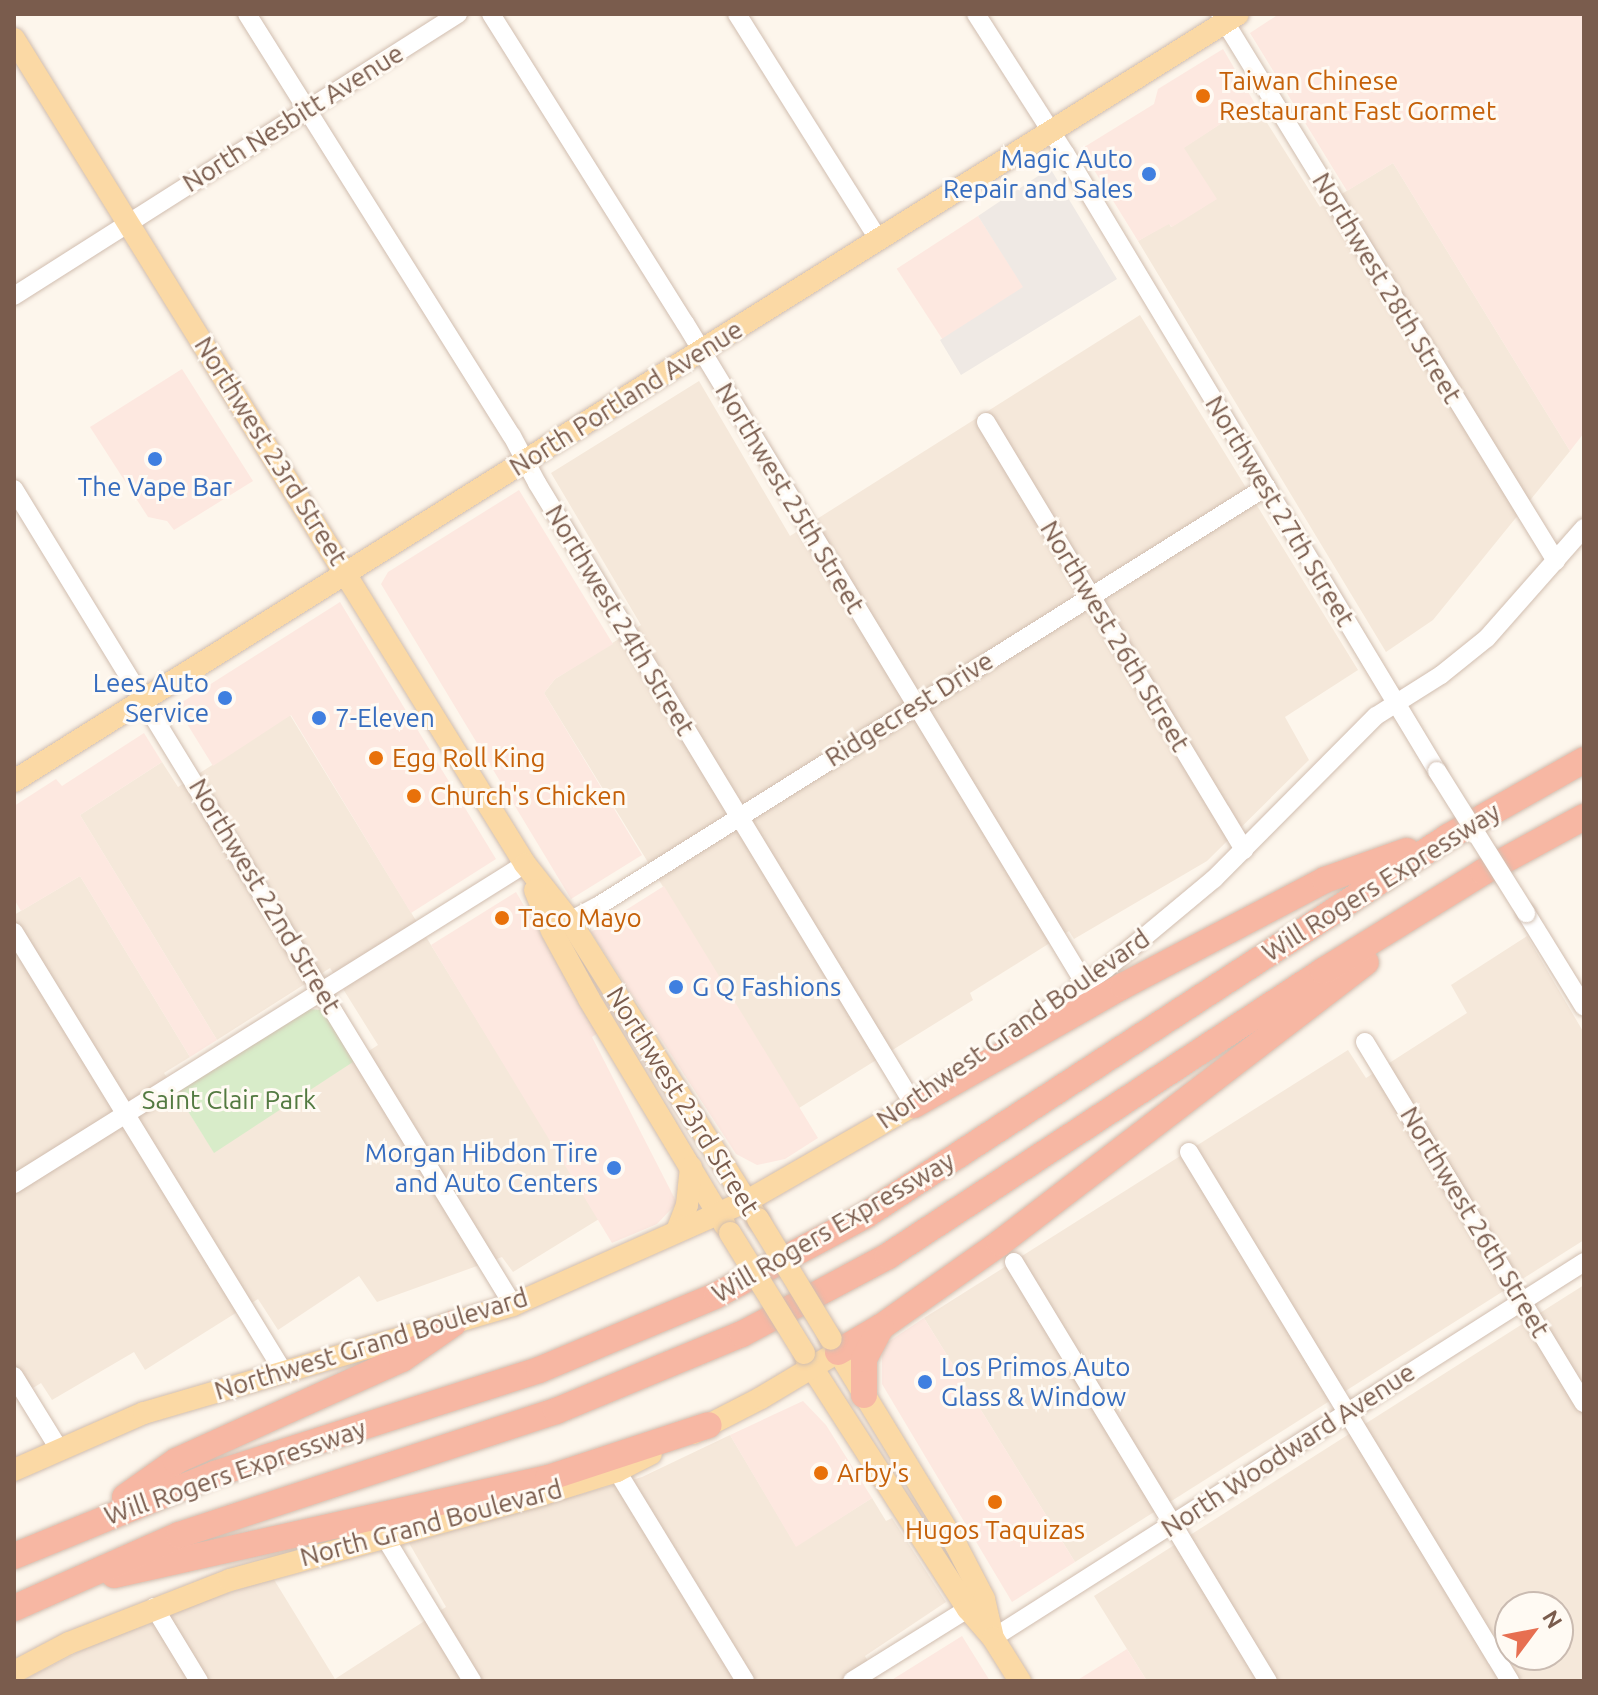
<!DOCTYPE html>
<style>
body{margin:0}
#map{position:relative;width:1598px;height:1695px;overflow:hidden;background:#fdf6ec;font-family:Ubuntu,sans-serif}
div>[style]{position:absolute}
.residential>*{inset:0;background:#f5e8da}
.commercial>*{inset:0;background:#fde8e0;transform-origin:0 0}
.industrial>*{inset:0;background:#efe9e4}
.green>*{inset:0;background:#d8ecc9}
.roads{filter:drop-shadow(0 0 2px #d1beb0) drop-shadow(0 0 2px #d1beb0)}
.minor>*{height:18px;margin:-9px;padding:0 9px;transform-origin:9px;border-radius:9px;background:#fff}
.major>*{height:22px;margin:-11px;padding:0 11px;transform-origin:11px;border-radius:11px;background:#fbd9a5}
.highway>*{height:26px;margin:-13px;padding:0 13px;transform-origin:13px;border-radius:13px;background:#f7b7a3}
.bridges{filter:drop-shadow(0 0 2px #d1beb0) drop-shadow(0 0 2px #d1beb0)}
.minor-bridge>*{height:18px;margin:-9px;padding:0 9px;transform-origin:9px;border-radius:9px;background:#fff}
.major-bridge>*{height:22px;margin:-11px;padding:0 11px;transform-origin:11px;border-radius:11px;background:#fbd9a5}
.dots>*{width:22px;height:22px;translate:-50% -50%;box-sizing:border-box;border:4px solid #fffaf3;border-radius:50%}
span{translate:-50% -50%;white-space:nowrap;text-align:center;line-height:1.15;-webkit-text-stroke:6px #fffaf3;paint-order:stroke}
.food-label{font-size:26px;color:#c56008}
.left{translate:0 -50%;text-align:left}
.street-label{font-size:26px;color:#7a5c4d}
.shop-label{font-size:26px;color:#366cbe}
.right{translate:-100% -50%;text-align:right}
.park-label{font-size:26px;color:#537a41}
.frame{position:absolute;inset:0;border:16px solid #7a5c4d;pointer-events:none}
.north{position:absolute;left:1494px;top:1591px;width:80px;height:80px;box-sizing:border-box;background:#fffaf3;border:2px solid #cabbb1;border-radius:50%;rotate:58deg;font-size:22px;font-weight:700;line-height:32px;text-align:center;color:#7a5c4d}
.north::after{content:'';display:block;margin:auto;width:28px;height:36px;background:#e76f51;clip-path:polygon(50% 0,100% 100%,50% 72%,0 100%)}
</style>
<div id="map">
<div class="residential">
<i style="clip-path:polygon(1254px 102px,1320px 207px,1393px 163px,1570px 451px,1433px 620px,1386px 652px,1138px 241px,1169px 223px,1171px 227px,1216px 199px,1183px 148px)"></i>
<i style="clip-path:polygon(1140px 315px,1358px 670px,1285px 717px,1309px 760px,1207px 861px,1074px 939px,1069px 931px,970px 993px,973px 1000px,799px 1108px,544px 693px,555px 679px,641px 625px,551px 473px,699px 381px,790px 536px)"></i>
<i style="clip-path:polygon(290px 715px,599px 1219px,513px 1272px,502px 1257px,377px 1302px,359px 1276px,278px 1330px,258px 1299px,145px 1370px,134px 1352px,52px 1400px,41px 1383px,14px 1400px,14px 915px,80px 876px,190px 1057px,164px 1073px,214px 1152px,378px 1045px,330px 968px,217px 1040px,80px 815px,162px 762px,178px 787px)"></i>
<i style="clip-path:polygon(1527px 936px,1584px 1033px,1584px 1240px,1075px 1562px,924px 1318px,1348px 1050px,1366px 1078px,1467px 1013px,1451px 985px)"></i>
<i style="clip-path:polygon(evenodd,1584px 1285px,1584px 1681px,1147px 1681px,1094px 1596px,1584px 1285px,1510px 1607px,1558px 1607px,1558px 1655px,1510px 1655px,1510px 1607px)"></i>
<i style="clip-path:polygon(730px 1435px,796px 1546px,872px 1498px,886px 1521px,892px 1518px,946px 1602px,865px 1656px,879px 1681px,22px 1681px,131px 1625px,273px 1578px,335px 1679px,446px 1607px,409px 1543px,642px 1477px)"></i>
</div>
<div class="commercial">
<i style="clip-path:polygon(1279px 14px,1584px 14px,1584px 433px,1570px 451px,1393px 163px,1347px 191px,1250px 33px)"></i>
<i style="clip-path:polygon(1223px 49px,1254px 102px,1184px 148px,1217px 199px,1172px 227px,1169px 224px,1138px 241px,1081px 149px,1154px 104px,1158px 89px)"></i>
<i style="left:978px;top:216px;width:85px;height:97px;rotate:57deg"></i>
<i style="clip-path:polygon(182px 369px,253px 481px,174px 530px,167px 521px,148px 517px,90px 427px)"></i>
<i style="clip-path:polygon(519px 490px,613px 644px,555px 679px,544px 693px,642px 855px,571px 899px,381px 584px,388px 572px)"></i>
<i style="clip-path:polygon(340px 602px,496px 859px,411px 913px,291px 715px,213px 766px,176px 706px)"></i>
<i style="clip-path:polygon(144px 733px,162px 762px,80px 815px,217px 1040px,190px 1057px,80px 876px,21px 911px,14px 899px,14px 806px,56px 779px,62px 786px)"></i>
<i style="clip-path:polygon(664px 886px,818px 1138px,785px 1159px,757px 1165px,736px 1154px,591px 932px)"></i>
<i style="clip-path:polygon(516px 892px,598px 1033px,592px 1037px,677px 1203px,657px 1224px,612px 1243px,431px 945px)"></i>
<i style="clip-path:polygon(924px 1318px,1075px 1562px,1012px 1602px,882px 1384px,882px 1346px)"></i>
<i style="clip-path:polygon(803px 1401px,826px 1425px,872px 1498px,796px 1547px,730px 1435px)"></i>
<i style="clip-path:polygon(962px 1636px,990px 1681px,890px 1681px)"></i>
<i style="clip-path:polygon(1127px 1649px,1147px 1681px,1076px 1681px)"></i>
</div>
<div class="industrial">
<i style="clip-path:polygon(1050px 168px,1117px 279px,961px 375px,940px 340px,1023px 287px,978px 216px)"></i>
</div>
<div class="green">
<i style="clip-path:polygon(309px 1009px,322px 1010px,356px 1060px,214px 1153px,176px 1092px)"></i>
</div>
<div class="roads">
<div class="minor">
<i style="left:247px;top:14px;width:498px;rotate:57.9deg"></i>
<i style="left:512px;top:436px;width:53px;rotate:62deg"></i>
<i style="left:537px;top:483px;width:727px;rotate:58.78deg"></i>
<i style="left:914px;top:1105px;width:11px;rotate:-34deg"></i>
<i style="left:491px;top:14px;width:365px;rotate:57.9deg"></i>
<i style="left:685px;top:323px;width:773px;rotate:58.82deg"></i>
<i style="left:737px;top:14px;width:267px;rotate:57.9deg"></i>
<i style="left:976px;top:14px;width:165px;rotate:57.4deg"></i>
<i style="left:1065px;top:153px;width:721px;rotate:58.95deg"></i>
<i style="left:1220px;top:14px;width:642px;rotate:58.44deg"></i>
<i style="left:14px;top:296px;width:526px;rotate:-32.42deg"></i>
<i style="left:986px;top:422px;width:500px;rotate:58.9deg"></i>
<i style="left:14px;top:489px;width:956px;rotate:58.55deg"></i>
<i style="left:1526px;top:913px;width:110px;rotate:58.3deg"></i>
<i style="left:558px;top:927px;width:45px;rotate:-27.7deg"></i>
<i style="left:598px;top:906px;width:789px;rotate:-32.1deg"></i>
<i style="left:14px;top:932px;width:515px;rotate:58.5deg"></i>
<i style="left:1009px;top:1038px;width:120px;rotate:-35.5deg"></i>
<i style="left:1107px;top:968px;width:139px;rotate:-39.8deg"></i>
<i style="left:1214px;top:879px;width:230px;rotate:-45.2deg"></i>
<i style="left:1376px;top:716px;width:77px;rotate:-32.2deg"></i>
<i style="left:1441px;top:675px;width:59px;rotate:-38.8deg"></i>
<i style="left:1487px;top:638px;width:147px;rotate:-48.6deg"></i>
<i style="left:1365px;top:1042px;width:422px;rotate:58.8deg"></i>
<i style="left:1189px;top:1152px;width:619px;rotate:58.75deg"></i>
<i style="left:14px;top:1184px;width:603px;rotate:-32.06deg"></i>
<i style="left:1014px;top:1262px;width:490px;rotate:58.8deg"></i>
<i style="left:14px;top:1376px;width:86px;rotate:58.3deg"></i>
<i style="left:617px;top:1471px;width:246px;rotate:58.6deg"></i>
<i style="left:384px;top:1536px;width:170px;rotate:58.7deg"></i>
<i style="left:154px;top:1607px;width:87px;rotate:58.7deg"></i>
<i style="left:993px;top:1638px;width:700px;rotate:-32.46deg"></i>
<i style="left:852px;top:1681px;width:150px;rotate:-31.9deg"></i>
</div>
<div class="major">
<i style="left:14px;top:39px;width:970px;rotate:58.23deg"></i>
<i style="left:525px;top:864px;width:73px;rotate:51.7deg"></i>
<i style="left:570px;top:921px;width:352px;rotate:57.8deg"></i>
<i style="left:14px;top:781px;width:1444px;rotate:-32.07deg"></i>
<i style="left:535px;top:890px;width:44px;rotate:67.5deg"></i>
<i style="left:552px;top:931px;width:77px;rotate:61.4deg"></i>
<i style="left:589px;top:999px;width:264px;rotate:59deg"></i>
<i style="left:677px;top:1231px;width:28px;rotate:-69deg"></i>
<i style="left:687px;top:1205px;width:38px;rotate:-84deg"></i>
<i style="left:831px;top:1340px;width:240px;rotate:58.6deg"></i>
<i style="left:956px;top:1545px;width:61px;rotate:62.6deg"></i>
<i style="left:984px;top:1599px;width:37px;rotate:77deg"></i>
<i style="left:806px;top:1358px;width:299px;rotate:57.2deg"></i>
<i style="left:968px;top:1609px;width:38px;rotate:49deg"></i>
<i style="left:993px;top:1638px;width:51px;rotate:57.9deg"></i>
<i style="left:693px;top:1433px;width:76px;rotate:-27.2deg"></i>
<i style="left:761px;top:1398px;width:90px;rotate:-30.9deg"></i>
<i style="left:14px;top:1470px;width:142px;rotate:-23.7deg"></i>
<i style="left:144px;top:1413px;width:384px;rotate:-16.3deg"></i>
<i style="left:513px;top:1305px;width:256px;rotate:-24deg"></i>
<i style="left:747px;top:1201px;width:193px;rotate:-29.9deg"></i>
<i style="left:14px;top:1672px;width:62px;rotate:-27.8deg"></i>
<i style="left:69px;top:1643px;width:173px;rotate:-21.4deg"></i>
<i style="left:230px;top:1580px;width:321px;rotate:-15.3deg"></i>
<i style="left:540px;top:1495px;width:81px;rotate:-17.3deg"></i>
<i style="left:617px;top:1471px;width:38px;rotate:-27deg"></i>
</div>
<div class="highway">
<i style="left:914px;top:1105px;width:241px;rotate:-29.7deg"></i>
<i style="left:1123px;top:986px;width:228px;rotate:-27.7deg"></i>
<i style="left:1325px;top:880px;width:87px;rotate:-19.5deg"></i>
<i style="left:838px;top:1352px;width:50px;rotate:-30.2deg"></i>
<i style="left:881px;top:1327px;width:146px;rotate:-35.2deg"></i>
<i style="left:1000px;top:1243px;width:461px;rotate:-37.5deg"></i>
<i style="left:864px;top:1395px;width:36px;rotate:-90deg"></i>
<i style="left:864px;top:1359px;width:36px;rotate:-62deg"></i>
<i style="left:125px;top:1497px;width:62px;rotate:-35.2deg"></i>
<i style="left:176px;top:1461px;width:248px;rotate:-24.3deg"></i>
<i style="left:402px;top:1359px;width:62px;rotate:-34.5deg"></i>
<i style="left:14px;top:1556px;width:217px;rotate:-22.2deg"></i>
<i style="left:215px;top:1474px;width:340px;rotate:-17.8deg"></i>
<i style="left:539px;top:1370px;width:193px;rotate:-22.8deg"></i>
<i style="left:717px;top:1295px;width:169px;rotate:-28.2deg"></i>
<i style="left:866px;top:1215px;width:694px;rotate:-33deg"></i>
<i style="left:1448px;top:837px;width:156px;rotate:-29.5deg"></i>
<i style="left:114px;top:1575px;width:445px;rotate:-12.6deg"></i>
<i style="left:548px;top:1478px;width:169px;rotate:-18.2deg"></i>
<i style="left:14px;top:1608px;width:180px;rotate:-23.9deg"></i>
<i style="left:179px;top:1535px;width:397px;rotate:-18.2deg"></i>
<i style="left:556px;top:1411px;width:201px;rotate:-22.5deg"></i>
<i style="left:742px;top:1334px;width:166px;rotate:-28.1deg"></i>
<i style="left:888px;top:1256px;width:520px;rotate:-33.23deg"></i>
<i style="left:1323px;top:971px;width:188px;rotate:-31.7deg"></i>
<i style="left:1483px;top:872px;width:115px;rotate:-28.6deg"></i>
</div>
</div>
<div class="bridges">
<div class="minor-bridge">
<i style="left:1437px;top:771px;width:168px;rotate:57.9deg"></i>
</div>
<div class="major-bridge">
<i style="left:758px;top:1219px;width:140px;rotate:58.7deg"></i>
<i style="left:730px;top:1233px;width:141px;rotate:58.3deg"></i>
</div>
</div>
<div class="dots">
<i style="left:1203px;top:96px;background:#e8710a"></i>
<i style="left:1149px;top:174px;background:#3f7fe0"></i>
<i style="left:155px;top:459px;background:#3f7fe0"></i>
<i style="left:225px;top:698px;background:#3f7fe0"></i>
<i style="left:319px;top:718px;background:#3f7fe0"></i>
<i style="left:376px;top:758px;background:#e8710a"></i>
<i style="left:414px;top:796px;background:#e8710a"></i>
<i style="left:502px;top:918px;background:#e8710a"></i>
<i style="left:676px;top:987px;background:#3f7fe0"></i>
<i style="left:614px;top:1168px;background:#3f7fe0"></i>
<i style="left:925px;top:1382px;background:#3f7fe0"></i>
<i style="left:821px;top:1473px;background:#e8710a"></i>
<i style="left:995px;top:1502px;background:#e8710a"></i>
</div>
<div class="food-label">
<span class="left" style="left:1219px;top:96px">Taiwan Chinese<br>Restaurant Fast Gormet</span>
<span class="left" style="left:392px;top:758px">Egg Roll King</span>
<span class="left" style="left:430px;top:796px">Church's Chicken</span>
<span class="left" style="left:518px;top:918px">Taco Mayo</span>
<span class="left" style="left:837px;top:1473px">Arby's</span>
<span style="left:995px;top:1530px">Hugos Taquizas</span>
</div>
<div class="street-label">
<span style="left:293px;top:118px;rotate:-32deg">North Nesbitt Avenue</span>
<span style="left:1387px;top:288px;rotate:59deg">Northwest 28th Street</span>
<span style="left:626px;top:398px;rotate:-32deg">North Portland Avenue</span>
<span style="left:271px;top:451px;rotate:58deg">Northwest 23rd Street</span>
<span style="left:790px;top:498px;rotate:59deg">Northwest 25th Street</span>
<span style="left:1280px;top:511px;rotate:59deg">Northwest 27th Street</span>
<span style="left:620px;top:620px;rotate:59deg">Northwest 24th Street</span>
<span style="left:1115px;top:636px;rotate:59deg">Northwest 26th Street</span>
<span style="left:909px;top:709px;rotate:-32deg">Ridgecrest Drive</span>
<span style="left:1381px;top:882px;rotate:-32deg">Will Rogers Expressway</span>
<span style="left:265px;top:896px;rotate:59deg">Northwest 22nd Street</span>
<span style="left:1013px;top:1029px;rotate:-35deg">Northwest Grand Boulevard</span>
<span style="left:683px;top:1101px;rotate:58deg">Northwest 23rd Street</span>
<span style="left:1475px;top:1222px;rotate:59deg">Northwest 26th Street</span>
<span style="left:833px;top:1227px;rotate:-30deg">Will Rogers Expressway</span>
<span style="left:371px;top:1344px;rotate:-17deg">Northwest Grand Boulevard</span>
<span style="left:1288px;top:1450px;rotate:-33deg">North Woodward Avenue</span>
<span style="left:235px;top:1472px;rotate:-19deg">Will Rogers Expressway</span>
<span style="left:431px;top:1523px;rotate:-15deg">North Grand Boulevard</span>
</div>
<div class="shop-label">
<span class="right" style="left:1133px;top:174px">Magic Auto<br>Repair and Sales</span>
<span style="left:155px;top:487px">The Vape Bar</span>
<span class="right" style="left:209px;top:698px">Lees Auto<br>Service</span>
<span class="left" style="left:335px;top:718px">7-Eleven</span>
<span class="left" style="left:692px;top:987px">G Q Fashions</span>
<span class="right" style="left:598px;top:1168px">Morgan Hibdon Tire<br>and Auto Centers</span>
<span class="left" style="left:941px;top:1382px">Los Primos Auto<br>Glass &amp; Window</span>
</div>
<div class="park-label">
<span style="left:229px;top:1100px">Saint Clair Park</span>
</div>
<div class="frame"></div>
<div class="north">N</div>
</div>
